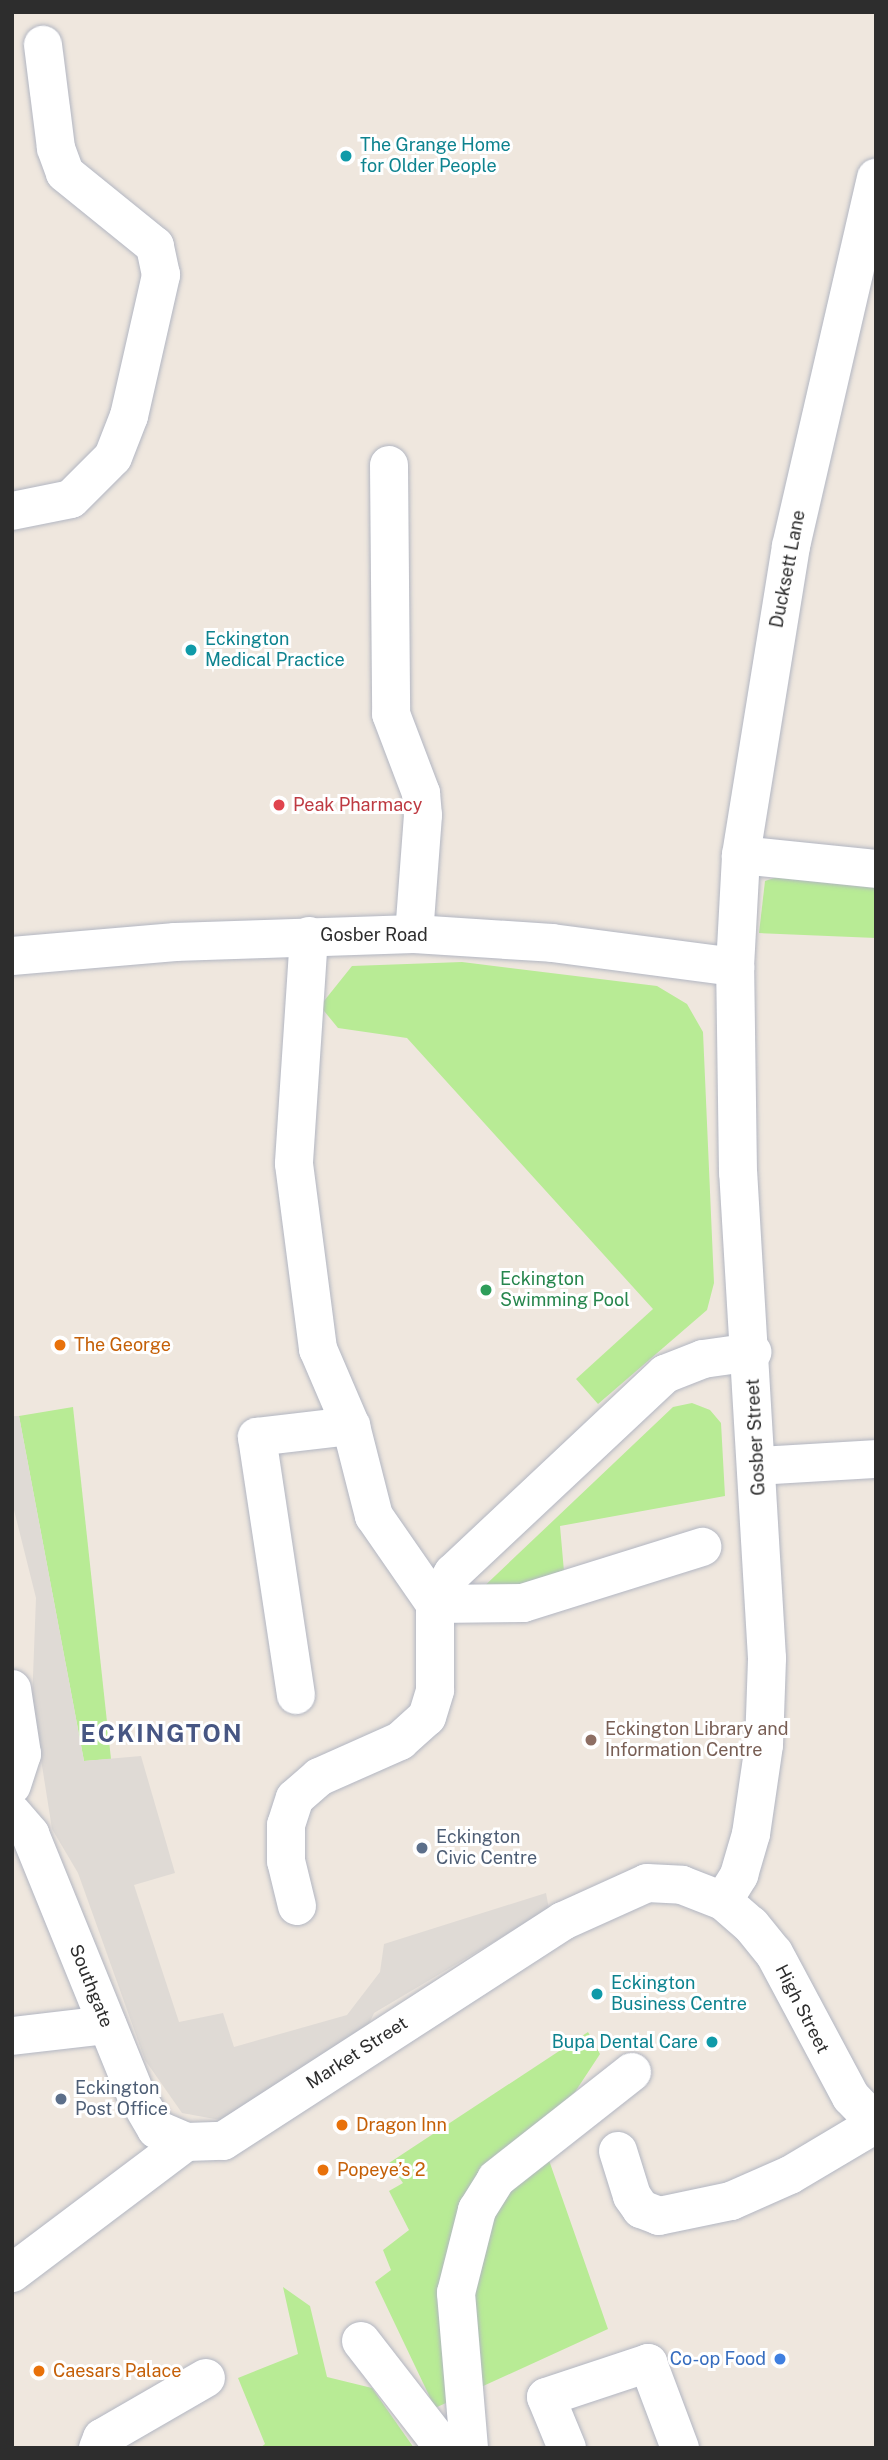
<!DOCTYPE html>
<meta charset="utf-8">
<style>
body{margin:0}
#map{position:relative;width:888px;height:2460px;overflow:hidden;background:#efe7de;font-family:"Public Sans",sans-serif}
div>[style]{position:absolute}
.green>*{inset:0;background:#b8eb95}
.plaza>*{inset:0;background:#dfdad5}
.roads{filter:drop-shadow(0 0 2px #b2b6c2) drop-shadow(0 0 2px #b2b6c2)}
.minor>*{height:38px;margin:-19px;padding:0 19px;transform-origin:19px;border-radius:19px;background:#fff}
.dots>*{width:19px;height:19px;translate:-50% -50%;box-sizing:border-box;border:4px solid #fff;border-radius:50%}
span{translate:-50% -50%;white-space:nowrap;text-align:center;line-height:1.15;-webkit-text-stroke:6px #fff;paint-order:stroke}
.culture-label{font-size:18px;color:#0d838f}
.left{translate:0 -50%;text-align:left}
.right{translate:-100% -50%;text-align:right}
.street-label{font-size:18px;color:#2d2d2d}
.health-label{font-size:18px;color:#be3a42}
.leisure-label{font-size:18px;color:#27864d}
.food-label{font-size:18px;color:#c56008}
.education-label{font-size:18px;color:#785e54}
.service-label{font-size:18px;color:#4e5e75}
.shop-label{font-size:18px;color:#366cbe}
.district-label{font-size:24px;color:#475683;font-weight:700;letter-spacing:2px}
.frame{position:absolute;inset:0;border:14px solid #2d2d2d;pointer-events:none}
</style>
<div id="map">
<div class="green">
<i style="clip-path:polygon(780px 876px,876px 883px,876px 938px,759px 933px,765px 881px)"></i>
<i style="clip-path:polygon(462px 962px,657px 986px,687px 1004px,703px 1032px,714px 1283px,707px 1310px,598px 1404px,576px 1379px,653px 1309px,407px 1038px,338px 1028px,320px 1006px,352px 966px)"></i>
<i style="clip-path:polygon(692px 1403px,710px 1410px,721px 1423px,725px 1496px,560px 1526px,565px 1583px,477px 1593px,673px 1407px)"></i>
<i style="clip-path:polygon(73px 1407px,111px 1759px,84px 1761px,19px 1416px)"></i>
<i style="clip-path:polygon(588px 2032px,600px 2054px,575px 2092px,537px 2126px,608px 2329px,435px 2408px,375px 2282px,391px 2270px,383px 2250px,409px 2230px,389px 2191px,403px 2183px,389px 2163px)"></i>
<i style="clip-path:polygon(283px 2287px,310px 2306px,327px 2377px,372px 2388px,414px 2448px,260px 2448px,265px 2444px,238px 2378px,298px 2354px)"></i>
</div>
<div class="plaza">
<i style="clip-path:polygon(12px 1416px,19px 1416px,84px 1761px,141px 1756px,175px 1873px,134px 1885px,179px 2022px,223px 2013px,234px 2047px,347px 2015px,380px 1972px,384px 1944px,546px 1893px,549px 1909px,374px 2013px,365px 2032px,226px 2121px,182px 2113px,145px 2060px,78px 1873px,52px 1829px,32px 1702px,36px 1598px,12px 1502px)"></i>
</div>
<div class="roads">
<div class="minor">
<i style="left:389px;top:465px;width:249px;rotate:89.5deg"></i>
<i style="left:391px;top:714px;width:85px;rotate:69.2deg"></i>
<i style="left:421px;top:793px;width:22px;rotate:85deg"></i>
<i style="left:423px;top:815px;width:119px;rotate:94.3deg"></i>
<i style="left:12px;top:511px;width:60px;rotate:-11.5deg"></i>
<i style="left:71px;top:499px;width:59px;rotate:-45deg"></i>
<i style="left:113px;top:457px;width:44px;rotate:-68.7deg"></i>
<i style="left:129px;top:416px;width:145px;rotate:-77.2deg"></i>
<i style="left:161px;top:275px;width:30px;rotate:-102deg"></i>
<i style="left:155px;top:246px;width:116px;rotate:-141deg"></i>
<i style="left:65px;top:173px;width:27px;rotate:-110deg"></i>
<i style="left:56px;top:148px;width:104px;rotate:-97.2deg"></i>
<i style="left:741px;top:855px;width:136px;rotate:5.9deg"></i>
<i style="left:309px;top:936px;width:228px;rotate:93.8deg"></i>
<i style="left:294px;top:1164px;width:187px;rotate:82.6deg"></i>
<i style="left:318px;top:1349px;width:84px;rotate:66.8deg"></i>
<i style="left:351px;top:1426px;width:93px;rotate:75.7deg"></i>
<i style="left:374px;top:1516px;width:107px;rotate:55.3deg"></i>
<i style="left:12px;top:956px;width:164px;rotate:-4.9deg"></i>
<i style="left:175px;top:942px;width:239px;rotate:-1.9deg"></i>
<i style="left:414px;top:934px;width:138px;rotate:3.7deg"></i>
<i style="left:552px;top:943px;width:185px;rotate:7.5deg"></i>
<i style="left:758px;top:1466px;width:118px;rotate:-3.4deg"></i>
<i style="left:435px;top:1604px;width:88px;rotate:-0.7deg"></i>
<i style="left:523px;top:1603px;width:188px;rotate:-17.4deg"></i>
<i style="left:12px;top:1689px;width:66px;rotate:81.3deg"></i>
<i style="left:22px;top:1754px;width:33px;rotate:108deg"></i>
<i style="left:296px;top:1695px;width:261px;rotate:-98.6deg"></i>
<i style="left:257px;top:1437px;width:95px;rotate:-6.7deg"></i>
<i style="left:12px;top:1813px;width:28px;rotate:49deg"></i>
<i style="left:30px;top:1834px;width:279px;rotate:67.9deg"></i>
<i style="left:135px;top:2093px;width:42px;rotate:59.7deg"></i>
<i style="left:156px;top:2129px;width:33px;rotate:23deg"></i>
<i style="left:723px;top:1901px;width:31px;rotate:-58deg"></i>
<i style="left:739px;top:1875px;width:43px;rotate:-73.7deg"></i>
<i style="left:751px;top:1834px;width:90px;rotate:-81.7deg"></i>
<i style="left:764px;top:1745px;width:87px;rotate:-88deg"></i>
<i style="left:767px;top:1658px;width:486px;rotate:-93.4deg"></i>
<i style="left:738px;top:1173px;width:206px;rotate:-90.8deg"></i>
<i style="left:735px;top:967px;width:112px;rotate:-86.9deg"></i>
<i style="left:741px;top:855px;width:313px;rotate:-80.8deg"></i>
<i style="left:791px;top:546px;width:378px;rotate:-77deg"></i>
<i style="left:297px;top:1906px;width:46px;rotate:-103.7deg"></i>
<i style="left:286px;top:1861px;width:36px;rotate:-90deg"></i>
<i style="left:286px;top:1825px;width:28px;rotate:-72deg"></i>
<i style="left:295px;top:1798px;width:32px;rotate:-41deg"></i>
<i style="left:319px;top:1777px;width:89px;rotate:-24deg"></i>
<i style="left:400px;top:1741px;width:36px;rotate:-42deg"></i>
<i style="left:427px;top:1717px;width:28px;rotate:-73deg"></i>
<i style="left:435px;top:1690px;width:86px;rotate:-90deg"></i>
<i style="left:435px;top:1604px;width:36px;rotate:-60deg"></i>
<i style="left:453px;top:1573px;width:291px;rotate:-43.2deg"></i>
<i style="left:665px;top:1374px;width:41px;rotate:-21.5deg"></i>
<i style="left:703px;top:1359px;width:50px;rotate:-8deg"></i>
<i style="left:12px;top:2036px;width:96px;rotate:-6.6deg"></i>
<i style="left:618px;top:2151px;width:47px;rotate:72.7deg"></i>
<i style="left:632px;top:2196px;width:16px;rotate:55deg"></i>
<i style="left:641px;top:2209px;width:19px;rotate:21deg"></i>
<i style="left:659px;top:2216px;width:74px;rotate:-11.8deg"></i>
<i style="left:731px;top:2201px;width:64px;rotate:-23.8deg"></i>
<i style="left:790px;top:2175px;width:100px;rotate:-30.7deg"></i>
<i style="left:12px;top:2273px;width:218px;rotate:-37deg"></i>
<i style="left:186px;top:2142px;width:37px;rotate:-2deg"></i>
<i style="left:223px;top:2141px;width:405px;rotate:-32.9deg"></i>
<i style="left:563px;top:1921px;width:92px;rotate:-24.3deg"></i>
<i style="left:647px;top:1883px;width:35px;rotate:3deg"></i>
<i style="left:682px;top:1885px;width:44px;rotate:21.3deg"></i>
<i style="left:723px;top:1901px;width:37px;rotate:41deg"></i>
<i style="left:751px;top:1925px;width:36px;rotate:51deg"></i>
<i style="left:774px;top:1953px;width:163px;rotate:61.9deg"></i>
<i style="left:851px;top:2097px;width:36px;rotate:46deg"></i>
<i style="left:361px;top:2341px;width:135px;rotate:52.2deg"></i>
<i style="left:98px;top:2448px;width:11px;rotate:-68deg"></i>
<i style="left:102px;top:2438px;width:120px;rotate:-30deg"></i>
<i style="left:469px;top:2448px;width:156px;rotate:-94.8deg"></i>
<i style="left:456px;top:2293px;width:86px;rotate:-75.8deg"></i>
<i style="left:477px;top:2210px;width:36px;rotate:-58deg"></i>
<i style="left:496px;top:2179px;width:173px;rotate:-38.2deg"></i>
<i style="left:567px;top:2448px;width:55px;rotate:-112.4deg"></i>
<i style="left:546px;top:2397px;width:108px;rotate:-18.4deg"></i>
<i style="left:648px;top:2363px;width:91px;rotate:69.4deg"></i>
</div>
</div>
<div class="dots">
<i style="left:346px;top:156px;background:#0f9aa8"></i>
<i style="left:191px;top:650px;background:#0f9aa8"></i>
<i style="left:279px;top:805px;background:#e0444e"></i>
<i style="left:486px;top:1290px;background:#2e9e5b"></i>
<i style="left:60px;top:1345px;background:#e8710a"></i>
<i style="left:591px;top:1740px;background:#8d6e63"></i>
<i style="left:422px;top:1848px;background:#5c6f8a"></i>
<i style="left:597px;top:1994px;background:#0f9aa8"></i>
<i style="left:712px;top:2042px;background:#0f9aa8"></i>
<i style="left:61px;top:2099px;background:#5c6f8a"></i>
<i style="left:342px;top:2125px;background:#e8710a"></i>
<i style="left:323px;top:2170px;background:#e8710a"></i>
<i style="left:780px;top:2359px;background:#3f7fe0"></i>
<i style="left:39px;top:2371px;background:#e8710a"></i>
</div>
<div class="culture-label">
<span class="left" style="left:360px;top:156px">The Grange Home<br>for Older People</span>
<span class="left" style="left:205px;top:650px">Eckington<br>Medical Practice</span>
<span class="left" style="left:611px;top:1994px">Eckington<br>Business Centre</span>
<span class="right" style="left:698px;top:2042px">Bupa Dental Care</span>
</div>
<div class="street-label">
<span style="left:788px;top:569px;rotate:-79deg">Ducksett Lane</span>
<span style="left:374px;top:935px">Gosber Road</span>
<span style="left:756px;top:1437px;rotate:-93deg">Gosber Street</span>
<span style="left:91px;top:1986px;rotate:68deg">Southgate</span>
<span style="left:802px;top:2009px;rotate:63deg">High Street</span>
<span style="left:357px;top:2053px;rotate:-33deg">Market Street</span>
</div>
<div class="health-label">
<span class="left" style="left:293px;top:805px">Peak Pharmacy</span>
</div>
<div class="leisure-label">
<span class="left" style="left:500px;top:1290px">Eckington<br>Swimming Pool</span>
</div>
<div class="food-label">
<span class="left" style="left:74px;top:1345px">The George</span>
<span class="left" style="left:356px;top:2125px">Dragon Inn</span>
<span class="left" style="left:337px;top:2170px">Popeye’s 2</span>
<span class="left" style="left:53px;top:2371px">Caesars Palace</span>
</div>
<div class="education-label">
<span class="left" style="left:605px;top:1740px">Eckington Library and<br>Information Centre</span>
</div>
<div class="service-label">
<span class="left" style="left:436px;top:1848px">Eckington<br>Civic Centre</span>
<span class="left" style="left:75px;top:2099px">Eckington<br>Post Office</span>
</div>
<div class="shop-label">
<span class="right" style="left:766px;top:2359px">Co-op Food</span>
</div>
<div class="district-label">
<span style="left:162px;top:1734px">ECKINGTON</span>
</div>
<div class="frame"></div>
</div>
